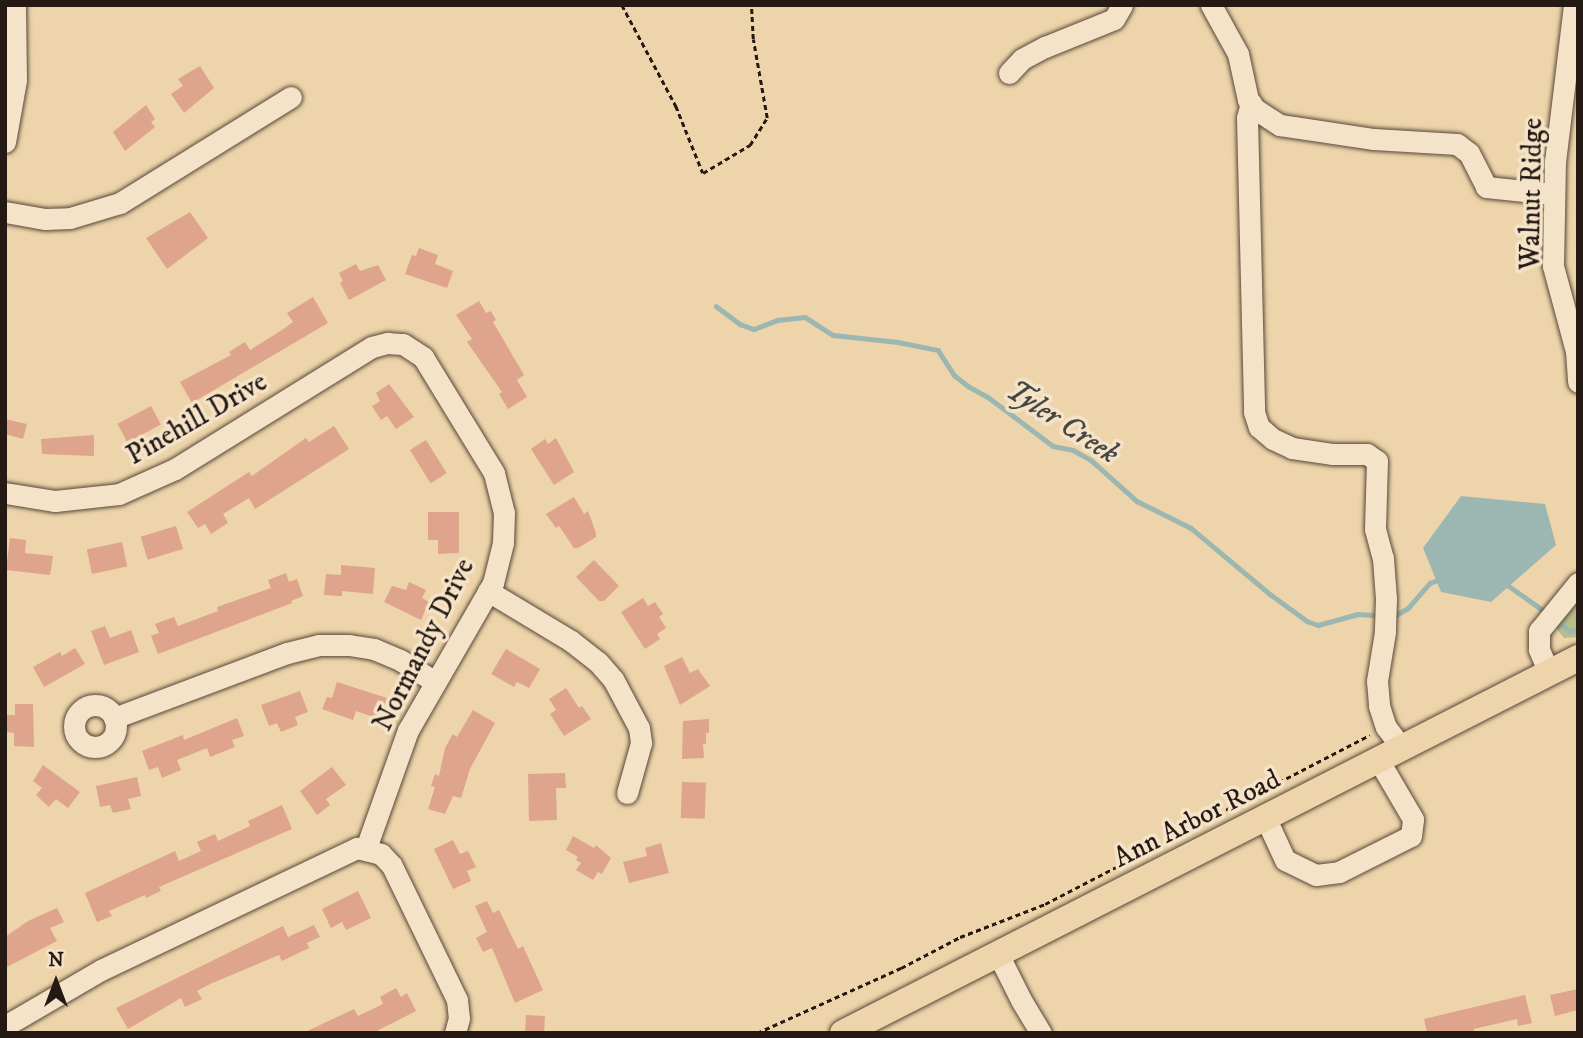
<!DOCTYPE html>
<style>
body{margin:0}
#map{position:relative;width:1583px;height:1038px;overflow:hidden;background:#eed4aa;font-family:"IM FELL DW Pica",serif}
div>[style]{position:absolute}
.green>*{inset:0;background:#b8bd89}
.water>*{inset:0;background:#9cb7b2}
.stream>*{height:4.5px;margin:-2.25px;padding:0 2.25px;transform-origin:2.25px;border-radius:2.25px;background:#9cb7b2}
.building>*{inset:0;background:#dea48c;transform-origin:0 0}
.path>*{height:2.5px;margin-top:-1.25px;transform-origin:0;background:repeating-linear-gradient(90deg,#241913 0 5px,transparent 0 8.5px)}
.roads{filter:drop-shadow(0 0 2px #564839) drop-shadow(0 0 2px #564839)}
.minor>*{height:21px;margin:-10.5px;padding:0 10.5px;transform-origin:10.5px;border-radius:10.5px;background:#f4e3c8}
.minor>.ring{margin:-10.5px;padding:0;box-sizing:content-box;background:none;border:21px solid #f4e3c8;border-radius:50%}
.major>*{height:26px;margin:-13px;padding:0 13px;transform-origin:13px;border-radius:13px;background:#eed4aa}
span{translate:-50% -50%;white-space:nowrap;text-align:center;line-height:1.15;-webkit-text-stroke:7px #f4e3c8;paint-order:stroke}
.street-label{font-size:28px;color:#241913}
.water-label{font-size:30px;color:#484843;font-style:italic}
.frame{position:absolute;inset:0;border:7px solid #241913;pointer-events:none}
.north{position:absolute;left:21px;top:947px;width:70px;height:70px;-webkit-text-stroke:5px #f4e3c8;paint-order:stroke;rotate:0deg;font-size:19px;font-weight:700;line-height:28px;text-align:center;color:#241913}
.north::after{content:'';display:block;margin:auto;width:24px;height:32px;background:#241913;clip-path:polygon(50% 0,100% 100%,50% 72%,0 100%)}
</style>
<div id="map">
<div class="green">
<i style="clip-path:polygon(1578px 600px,1578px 637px,1564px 638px,1556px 628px,1556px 623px)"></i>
</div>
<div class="water">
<i style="clip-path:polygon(1461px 496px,1545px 504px,1556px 545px,1491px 602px,1441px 592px,1423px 548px)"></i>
</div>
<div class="stream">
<i style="left:716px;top:306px;width:30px;rotate:37deg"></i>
<i style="left:740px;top:324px;width:15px;rotate:20deg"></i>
<i style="left:754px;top:329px;width:25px;rotate:-21deg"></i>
<i style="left:777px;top:320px;width:28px;rotate:-6deg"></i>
<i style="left:805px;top:317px;width:33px;rotate:33deg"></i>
<i style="left:833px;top:335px;width:65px;rotate:6.1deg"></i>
<i style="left:898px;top:342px;width:41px;rotate:11.3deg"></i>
<i style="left:938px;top:350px;width:30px;rotate:57deg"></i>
<i style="left:954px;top:375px;width:18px;rotate:38deg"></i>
<i style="left:968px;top:386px;width:23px;rotate:29deg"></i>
<i style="left:988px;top:397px;width:81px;rotate:37deg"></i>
<i style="left:1053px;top:446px;width:20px;rotate:11deg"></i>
<i style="left:1073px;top:450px;width:21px;rotate:29deg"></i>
<i style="left:1091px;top:460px;width:62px;rotate:41.7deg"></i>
<i style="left:1137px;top:501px;width:60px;rotate:26.6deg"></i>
<i style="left:1191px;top:528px;width:103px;rotate:39.9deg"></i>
<i style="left:1270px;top:594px;width:46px;rotate:36.1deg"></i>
<i style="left:1307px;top:621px;width:12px;rotate:20deg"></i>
<i style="left:1318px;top:625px;width:41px;rotate:-15.4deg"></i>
<i style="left:1358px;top:614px;width:15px;rotate:4deg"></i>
<i style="left:1506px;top:584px;width:50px;rotate:35.3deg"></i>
<i style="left:1396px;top:615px;width:14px;rotate:-30deg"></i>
<i style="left:1408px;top:608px;width:33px;rotate:-49deg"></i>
<i style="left:1430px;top:583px;width:11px;rotate:-22deg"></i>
<i style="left:1557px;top:621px;width:16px;rotate:38deg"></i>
<i style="left:1570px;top:631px;width:8px;rotate:-7deg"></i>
</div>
<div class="building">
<i style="clip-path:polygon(200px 66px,214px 88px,184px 113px,171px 94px,183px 86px,178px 79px)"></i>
<i style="clip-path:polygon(146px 105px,155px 119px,151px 122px,155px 127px,125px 151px,113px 132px)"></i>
<i style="clip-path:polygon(190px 212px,208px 238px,167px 269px,146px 238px)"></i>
<i style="clip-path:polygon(419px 248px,438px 255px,435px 264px,453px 271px,447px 288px,405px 274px,412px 255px,416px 256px)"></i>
<i style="clip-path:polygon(356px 264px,360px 271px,378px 265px,386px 280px,349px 300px,340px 283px,343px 281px,339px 273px)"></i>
<i style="clip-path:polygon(313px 297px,328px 323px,192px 403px,180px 382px,231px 355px,229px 352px,245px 342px,250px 350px,282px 330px,293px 322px,287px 313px)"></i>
<i style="clip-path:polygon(479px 301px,486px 313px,491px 311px,496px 320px,493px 322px,524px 375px,517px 380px,527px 397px,508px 409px,499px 394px,502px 392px,467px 342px,472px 339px,456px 315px)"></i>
<i style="clip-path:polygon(389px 384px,414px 417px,396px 429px,387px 416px,381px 420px,372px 406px,380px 401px,376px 393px)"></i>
<i style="left:151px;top:406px;width:21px;height:38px;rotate:62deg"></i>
<i style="clip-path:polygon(5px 419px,27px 424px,23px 439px,5px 434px)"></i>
<i style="clip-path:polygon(334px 426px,349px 449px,255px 509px,249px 498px,223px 514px,228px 523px,211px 534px,205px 524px,198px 528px,187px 512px,249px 472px,252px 476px,306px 438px,309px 442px)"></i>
<i style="clip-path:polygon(94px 435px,94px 456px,42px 454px,41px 439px)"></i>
<i style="clip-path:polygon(556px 438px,574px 472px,554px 485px,531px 449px,545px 439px,548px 444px)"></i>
<i style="left:426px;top:440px;width:39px;height:19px;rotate:58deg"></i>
<i style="clip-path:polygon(574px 497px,584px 514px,588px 511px,596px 533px,596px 537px,578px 548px,574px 548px,559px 526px,556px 528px,546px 514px)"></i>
<i style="clip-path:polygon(428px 512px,459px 512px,459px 553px,438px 554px,438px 540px,428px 540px)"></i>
<i style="left:176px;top:526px;width:24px;height:37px;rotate:73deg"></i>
<i style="clip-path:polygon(10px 538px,26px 540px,25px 553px,53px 556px,50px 575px,6px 570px)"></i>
<i style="left:122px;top:542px;width:25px;height:36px;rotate:78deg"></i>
<i style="clip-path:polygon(594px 560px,619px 586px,604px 601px,599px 601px,576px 577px)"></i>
<i style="clip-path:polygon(341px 565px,375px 568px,373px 594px,342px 591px,342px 596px,324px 595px,326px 574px,341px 575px)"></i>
<i style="clip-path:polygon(286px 573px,289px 582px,297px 579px,303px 596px,291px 601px,292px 603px,158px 654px,151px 636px,159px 633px,155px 624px,174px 617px,178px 626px,218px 611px,217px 607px,271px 588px,268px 580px)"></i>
<i style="clip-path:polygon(409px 582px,426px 590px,422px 598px,429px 602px,421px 620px,384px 602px,392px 586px,406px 590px)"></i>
<i style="clip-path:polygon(643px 598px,648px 606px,655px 602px,663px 614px,659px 617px,666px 628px,657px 634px,660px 639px,645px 649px,621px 612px)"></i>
<i style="clip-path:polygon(105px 626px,110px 638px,131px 630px,139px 652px,104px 665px,91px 631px)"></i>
<i style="clip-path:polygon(75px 648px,85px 664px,44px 687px,33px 667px,60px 652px,62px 656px)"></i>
<i style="clip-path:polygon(506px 649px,540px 669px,529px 688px,517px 682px,514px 687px,491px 674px)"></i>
<i style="clip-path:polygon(682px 657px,690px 673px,698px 669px,710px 686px,680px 705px,664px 666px)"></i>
<i style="clip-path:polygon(337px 682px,387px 698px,380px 719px,356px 711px,353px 720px,322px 709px,327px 697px,332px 698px)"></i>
<i style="clip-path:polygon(566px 688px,579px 708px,582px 706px,591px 719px,564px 736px,550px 714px,556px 710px,549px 699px)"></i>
<i style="clip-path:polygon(300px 691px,308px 712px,295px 717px,298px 725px,281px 732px,277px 723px,269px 726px,261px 705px)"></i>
<i style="clip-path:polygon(15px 704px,33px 704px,34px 747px,14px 746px,14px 733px,5px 732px,6px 715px,15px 715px)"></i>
<i style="clip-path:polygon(473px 710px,495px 723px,470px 769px,461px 798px,453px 796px,445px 814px,428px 809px,435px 787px,431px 786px,435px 774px,439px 776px,445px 748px,453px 734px,457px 737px)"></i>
<i style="clip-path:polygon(237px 718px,244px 736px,232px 740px,235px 747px,210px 757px,207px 748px,177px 760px,181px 770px,162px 778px,158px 767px,149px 770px,142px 751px,183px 735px,184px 740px)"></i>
<i style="clip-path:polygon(709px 719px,709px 733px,706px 733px,706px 744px,703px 744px,704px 758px,682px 759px,683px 721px)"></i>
<i style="clip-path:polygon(43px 765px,80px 792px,68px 808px,56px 799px,49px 807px,36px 795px,42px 788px,33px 781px)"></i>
<i style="clip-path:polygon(332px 767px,346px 785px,326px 799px,330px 805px,317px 815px,300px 791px)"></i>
<i style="clip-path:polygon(565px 773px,566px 788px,556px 788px,557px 820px,529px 821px,528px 774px)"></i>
<i style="clip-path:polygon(137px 777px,141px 796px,128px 799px,131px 809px,113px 813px,110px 805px,100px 807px,96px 786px)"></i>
<i style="left:682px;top:782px;width:24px;height:36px;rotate:2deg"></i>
<i style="clip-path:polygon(282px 805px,292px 829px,159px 887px,161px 891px,146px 898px,145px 895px,109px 911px,112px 916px,97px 922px,85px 893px,175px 851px,179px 861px,201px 851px,197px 842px,215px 834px,218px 841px,250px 826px,248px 821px)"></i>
<i style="clip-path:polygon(573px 836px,594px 848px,596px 845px,611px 858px,602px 874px,598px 872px,593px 880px,576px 870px,581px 863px,576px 860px,578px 857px,566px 850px)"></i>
<i style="clip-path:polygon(453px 840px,460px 854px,468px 851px,476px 867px,467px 871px,471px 881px,453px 889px,434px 849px)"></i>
<i style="clip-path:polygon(661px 843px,669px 873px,629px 883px,623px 862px,647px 856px,645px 848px)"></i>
<i style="clip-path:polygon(358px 891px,371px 918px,346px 930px,342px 922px,331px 928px,322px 909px)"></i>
<i style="clip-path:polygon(487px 901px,493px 913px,499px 910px,518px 949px,523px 946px,543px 990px,515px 1003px,492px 948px,483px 952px,476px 938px,487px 932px,475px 906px)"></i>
<i style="clip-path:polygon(57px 908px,64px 922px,50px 928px,57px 941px,5px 968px,5px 937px,28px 921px)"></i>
<i style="clip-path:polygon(314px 925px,320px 937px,307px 943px,309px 948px,282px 961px,279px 955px,210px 984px,197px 991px,202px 999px,185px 1007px,181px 998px,128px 1029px,116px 1008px,283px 926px,288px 937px)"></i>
<i style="clip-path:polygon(396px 988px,401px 997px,407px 993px,416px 1011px,373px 1033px,303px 1033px,354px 1009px,358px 1016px,383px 1004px,380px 997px)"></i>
<i style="clip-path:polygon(1578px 989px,1578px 1010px,1555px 1016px,1550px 995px)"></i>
<i style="clip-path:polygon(1525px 995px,1532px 1023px,1518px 1026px,1517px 1019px,1474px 1029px,1474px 1033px,1427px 1033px,1424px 1019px)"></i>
<i style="left:526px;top:1015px;width:19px;height:18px;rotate:3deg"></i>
</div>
<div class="path">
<i style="left:622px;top:5px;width:115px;rotate:61.9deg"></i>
<i style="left:676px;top:106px;width:72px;rotate:68.1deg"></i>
<i style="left:703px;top:173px;width:55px;rotate:-30.8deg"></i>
<i style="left:750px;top:145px;width:32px;rotate:-58deg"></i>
<i style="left:767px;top:118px;width:80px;rotate:-100deg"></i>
<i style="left:753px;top:39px;width:34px;rotate:-93deg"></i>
<i style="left:757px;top:1033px;width:158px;rotate:-24.3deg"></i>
<i style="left:901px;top:968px;width:67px;rotate:-27.7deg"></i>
<i style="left:960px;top:937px;width:91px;rotate:-21.2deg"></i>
<i style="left:1045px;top:904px;width:366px;rotate:-27.5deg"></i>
</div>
<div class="roads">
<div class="minor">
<i style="left:1211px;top:5px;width:56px;rotate:61.1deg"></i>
<i style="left:1238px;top:54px;width:47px;rotate:77.7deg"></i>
<i style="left:1248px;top:100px;width:11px;rotate:52deg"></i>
<i style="left:1255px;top:109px;width:30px;rotate:33deg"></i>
<i style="left:1280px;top:125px;width:95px;rotate:8.5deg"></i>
<i style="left:1374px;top:139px;width:83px;rotate:3.4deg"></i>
<i style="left:1457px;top:144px;width:15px;rotate:37deg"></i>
<i style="left:1469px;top:153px;width:38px;rotate:63deg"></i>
<i style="left:1486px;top:187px;width:68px;rotate:5.9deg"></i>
<i style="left:1574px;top:5px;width:157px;rotate:96.9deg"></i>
<i style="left:1555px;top:161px;width:105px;rotate:91.1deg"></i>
<i style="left:1553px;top:266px;width:88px;rotate:74.9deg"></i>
<i style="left:1576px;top:351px;width:31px;rotate:86deg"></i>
<i style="left:1009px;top:73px;width:19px;rotate:-47deg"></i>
<i style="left:1022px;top:59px;width:26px;rotate:-28deg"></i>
<i style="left:1045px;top:47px;width:74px;rotate:-22.1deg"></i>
<i style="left:1114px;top:19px;width:16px;rotate:-60deg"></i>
<i style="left:1251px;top:103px;width:16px;rotate:105deg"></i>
<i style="left:1247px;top:118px;width:294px;rotate:88.6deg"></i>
<i style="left:1254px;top:412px;width:16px;rotate:72deg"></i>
<i style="left:1259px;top:427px;width:18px;rotate:41deg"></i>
<i style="left:1273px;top:439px;width:21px;rotate:25deg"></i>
<i style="left:1292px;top:448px;width:40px;rotate:8.5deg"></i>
<i style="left:1332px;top:454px;width:35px"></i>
<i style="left:1367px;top:454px;width:12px;rotate:35deg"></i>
<i style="left:1377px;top:461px;width:68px;rotate:91.7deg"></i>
<i style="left:1375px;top:529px;width:30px;rotate:75deg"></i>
<i style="left:1383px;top:558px;width:41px;rotate:85.8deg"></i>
<i style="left:1386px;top:599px;width:33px;rotate:92deg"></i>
<i style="left:1385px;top:632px;width:50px;rotate:99.3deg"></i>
<i style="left:1377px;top:681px;width:25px;rotate:85deg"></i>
<i style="left:1379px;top:706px;width:22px;rotate:72deg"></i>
<i style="left:1386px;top:727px;width:26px;rotate:53deg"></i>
<i style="left:5px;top:142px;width:63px;rotate:-79.9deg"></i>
<i style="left:16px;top:80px;width:75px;rotate:-90.8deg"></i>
<i style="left:5px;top:212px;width:41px;rotate:9.9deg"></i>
<i style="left:45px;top:219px;width:25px;rotate:-2deg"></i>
<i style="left:70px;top:218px;width:52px;rotate:-16.7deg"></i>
<i style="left:120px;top:203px;width:201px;rotate:-31.8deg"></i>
<i style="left:5px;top:493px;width:51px;rotate:9.1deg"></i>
<i style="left:55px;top:501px;width:64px;rotate:-6.2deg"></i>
<i style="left:119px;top:494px;width:61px;rotate:-24.1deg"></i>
<i style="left:175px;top:469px;width:232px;rotate:-31.8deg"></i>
<i style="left:372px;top:347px;width:16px;rotate:-15deg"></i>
<i style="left:387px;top:343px;width:16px;rotate:4deg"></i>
<i style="left:403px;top:344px;width:24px;rotate:33deg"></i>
<i style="left:423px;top:357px;width:136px;rotate:58.5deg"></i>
<i style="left:494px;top:473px;width:41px;rotate:76deg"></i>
<i style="left:504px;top:513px;width:30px;rotate:92deg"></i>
<i style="left:503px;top:543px;width:41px;rotate:104deg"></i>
<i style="left:493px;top:583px;width:170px;rotate:120deg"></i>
<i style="left:408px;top:730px;width:125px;rotate:109.6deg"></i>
<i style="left:488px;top:591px;width:97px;rotate:31.1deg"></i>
<i style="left:571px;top:641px;width:34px;rotate:38deg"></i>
<i style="left:598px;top:662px;width:23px;rotate:49deg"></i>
<i style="left:613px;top:679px;width:55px;rotate:62deg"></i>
<i style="left:639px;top:728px;width:15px;rotate:82deg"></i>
<i style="left:641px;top:743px;width:52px;rotate:105.6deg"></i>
<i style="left:1549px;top:673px;width:26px;rotate:-113deg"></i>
<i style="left:1539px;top:649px;width:18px;rotate:-90deg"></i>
<i style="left:1539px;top:631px;width:62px;rotate:-50.9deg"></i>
<i class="ring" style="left:74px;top:705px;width:21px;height:21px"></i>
<i style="left:114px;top:718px;width:185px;rotate:-20.6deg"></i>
<i style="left:287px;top:653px;width:33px;rotate:-14deg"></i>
<i style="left:319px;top:645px;width:30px"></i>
<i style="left:349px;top:645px;width:25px;rotate:9deg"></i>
<i style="left:374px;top:649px;width:28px;rotate:23deg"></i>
<i style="left:400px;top:660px;width:40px;rotate:32deg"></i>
<i style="left:1266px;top:819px;width:45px;rotate:65.1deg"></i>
<i style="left:1285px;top:860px;width:34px;rotate:26deg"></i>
<i style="left:1316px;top:875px;width:23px;rotate:-7deg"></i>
<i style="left:1339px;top:872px;width:80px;rotate:-26.6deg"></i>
<i style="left:1411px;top:836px;width:17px;rotate:-83deg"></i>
<i style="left:1413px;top:819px;width:67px;rotate:-120.4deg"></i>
<i style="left:999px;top:956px;width:49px;rotate:63.4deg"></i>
<i style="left:1021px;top:1000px;width:39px;rotate:59deg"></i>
<i style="left:5px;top:1026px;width:111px;rotate:-30.3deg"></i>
<i style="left:101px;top:970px;width:284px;rotate:-25.5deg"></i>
<i style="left:357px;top:848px;width:25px;rotate:14deg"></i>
<i style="left:381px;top:854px;width:16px;rotate:47deg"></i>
<i style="left:392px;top:866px;width:149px;rotate:64.1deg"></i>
<i style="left:457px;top:1000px;width:18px;rotate:84deg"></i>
<i style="left:459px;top:1018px;width:16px;rotate:105deg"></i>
</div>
<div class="major">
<i style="left:843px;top:1033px;width:825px;rotate:-27.03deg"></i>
</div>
</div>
<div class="street-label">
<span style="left:1532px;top:194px;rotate:-89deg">Walnut Ridge</span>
<span style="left:197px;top:419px;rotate:-30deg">Pinehill Drive</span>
<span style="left:424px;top:645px;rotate:-63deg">Normandy Drive</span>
<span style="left:1197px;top:819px;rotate:-27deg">Ann Arbor Road</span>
</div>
<div class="water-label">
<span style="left:1062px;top:423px;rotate:33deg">Tyler Creek</span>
</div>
<div class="frame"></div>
<div class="north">N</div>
</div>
